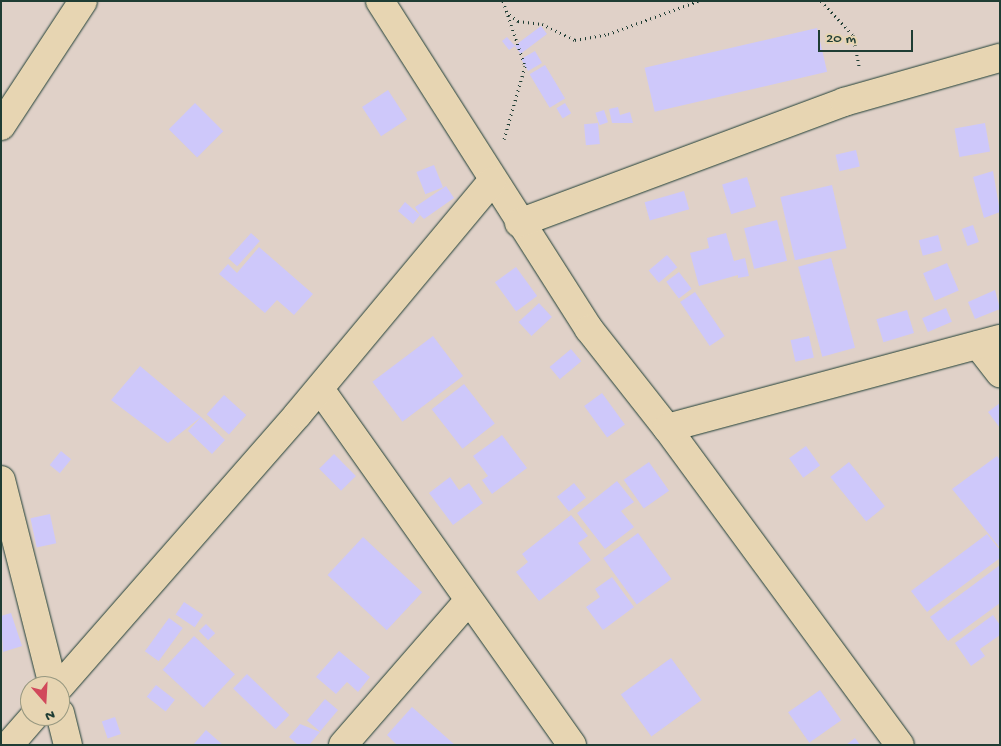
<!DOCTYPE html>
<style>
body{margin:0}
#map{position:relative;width:1001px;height:746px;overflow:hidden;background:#e0d1c8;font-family:"Gochi Hand",sans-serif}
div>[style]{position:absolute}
.building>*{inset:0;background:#cec8fa;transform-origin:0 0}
.path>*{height:3px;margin-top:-1.5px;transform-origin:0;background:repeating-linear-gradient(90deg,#1f3d34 0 1px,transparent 0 5px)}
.roads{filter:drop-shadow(0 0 1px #1f3d34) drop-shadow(0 0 1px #1f3d34)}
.minor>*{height:28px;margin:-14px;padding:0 14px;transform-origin:14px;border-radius:14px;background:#e7d5b2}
span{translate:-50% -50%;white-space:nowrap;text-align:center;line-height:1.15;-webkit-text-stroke:4px #e7d5b2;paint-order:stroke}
.frame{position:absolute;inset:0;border:2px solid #1f3d34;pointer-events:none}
.north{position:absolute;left:20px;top:676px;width:50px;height:50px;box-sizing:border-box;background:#e7d5b2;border:1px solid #979880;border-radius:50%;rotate:161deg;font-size:14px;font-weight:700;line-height:20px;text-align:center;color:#1f3d34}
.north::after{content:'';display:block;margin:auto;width:18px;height:22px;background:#d1495b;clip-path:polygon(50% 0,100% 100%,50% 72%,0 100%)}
.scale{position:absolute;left:818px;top:30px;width:95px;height:22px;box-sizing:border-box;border:2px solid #1f3d34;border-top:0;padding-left:6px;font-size:15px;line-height:18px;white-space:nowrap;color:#1f3d34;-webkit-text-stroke:4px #e7d5b2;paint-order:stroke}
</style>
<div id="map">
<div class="building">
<i style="left:541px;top:26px;width:10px;height:33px;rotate:53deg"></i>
<i style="left:817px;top:28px;width:45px;height:177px;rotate:77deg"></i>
<i style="clip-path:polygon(507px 37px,515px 46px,509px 50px,502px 41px)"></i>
<i style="left:535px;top:51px;width:14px;height:16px;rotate:60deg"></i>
<i style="left:545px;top:65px;width:39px;height:18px;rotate:59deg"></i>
<i style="left:388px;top:90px;width:35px;height:31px;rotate:57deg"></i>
<i style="left:195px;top:103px;width:40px;height:37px;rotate:45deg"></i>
<i style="left:565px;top:103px;width:12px;height:10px;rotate:59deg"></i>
<i style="clip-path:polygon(618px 107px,620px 115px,630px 112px,633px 123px,612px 123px,609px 109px)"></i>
<i style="left:604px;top:110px;width:13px;height:9px;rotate:72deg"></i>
<i style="left:598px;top:123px;width:21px;height:14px;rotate:85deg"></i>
<i style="left:985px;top:123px;width:29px;height:31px;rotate:80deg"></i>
<i style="left:856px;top:150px;width:17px;height:21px;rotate:77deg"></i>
<i style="left:434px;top:165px;width:24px;height:19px;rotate:68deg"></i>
<i style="clip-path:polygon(993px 171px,1000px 212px,984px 218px,973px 177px)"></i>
<i style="left:747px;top:177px;width:31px;height:26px;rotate:73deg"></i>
<i style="left:832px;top:185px;width:65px;height:53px;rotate:77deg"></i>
<i style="clip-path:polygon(446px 186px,454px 198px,424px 219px,420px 215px,413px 224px,398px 211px,405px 202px,420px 215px,415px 207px)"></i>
<i style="left:684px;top:191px;width:19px;height:41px;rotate:74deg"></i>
<i style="left:777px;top:220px;width:42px;height:34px;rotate:76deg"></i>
<i style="left:973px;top:225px;width:18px;height:12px;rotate:71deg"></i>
<i style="left:251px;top:233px;width:12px;height:34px;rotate:42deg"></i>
<i style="clip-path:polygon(726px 233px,734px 261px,745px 258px,749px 276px,738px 278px,738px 275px,699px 286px,690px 253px,709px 248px,707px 238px)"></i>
<i style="left:938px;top:235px;width:16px;height:20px;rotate:75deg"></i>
<i style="clip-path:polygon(259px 247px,313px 294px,294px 315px,277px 300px,265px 313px,219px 274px,228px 264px,237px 273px)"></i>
<i style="left:667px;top:255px;width:16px;height:24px;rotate:50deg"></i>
<i style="left:831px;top:258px;width:93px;height:34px;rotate:75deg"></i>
<i style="left:947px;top:263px;width:30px;height:26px;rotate:67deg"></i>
<i style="left:516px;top:267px;width:36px;height:26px;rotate:54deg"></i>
<i style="left:679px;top:272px;width:21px;height:16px;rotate:53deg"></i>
<i style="clip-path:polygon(995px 290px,1000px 309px,975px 319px,968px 302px)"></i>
<i style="left:695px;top:292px;width:53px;height:18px;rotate:56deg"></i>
<i style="left:539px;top:303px;width:19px;height:28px;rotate:47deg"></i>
<i style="left:946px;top:308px;width:15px;height:26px;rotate:67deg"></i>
<i style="left:907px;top:310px;width:24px;height:32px;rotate:73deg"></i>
<i style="left:433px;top:336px;width:50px;height:76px;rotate:53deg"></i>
<i style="left:809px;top:336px;width:22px;height:19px;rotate:77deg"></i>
<i style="left:571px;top:349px;width:16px;height:28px;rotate:50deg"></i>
<i style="clip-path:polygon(140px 366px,201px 417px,225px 440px,212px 454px,188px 431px,201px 417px,168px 443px,111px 400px)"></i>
<i style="left:464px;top:384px;width:50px;height:41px;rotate:52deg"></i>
<i style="left:602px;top:393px;width:39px;height:22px;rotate:54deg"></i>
<i style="left:224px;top:395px;width:30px;height:26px;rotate:42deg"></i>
<i style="clip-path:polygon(1000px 403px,1000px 428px,988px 412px)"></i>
<i style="clip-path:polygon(502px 435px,527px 468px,492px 494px,482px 480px,488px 476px,473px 456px)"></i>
<i style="left:806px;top:446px;width:24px;height:21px;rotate:54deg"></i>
<i style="left:61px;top:451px;width:13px;height:18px;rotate:39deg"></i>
<i style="left:334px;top:454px;width:31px;height:21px;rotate:45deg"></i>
<i style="clip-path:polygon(997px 456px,1000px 460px,1000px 548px,952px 489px)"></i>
<i style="left:649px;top:462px;width:35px;height:31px;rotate:55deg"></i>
<i style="left:849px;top:462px;width:57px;height:24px;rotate:51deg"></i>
<i style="clip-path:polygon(450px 477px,459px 490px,469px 483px,483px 503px,453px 525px,429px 493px)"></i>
<i style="clip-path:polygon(617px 481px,634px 502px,621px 511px,634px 527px,605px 549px,577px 513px)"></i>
<i style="left:574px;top:483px;width:19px;height:22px;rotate:51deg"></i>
<i style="left:50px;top:514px;width:30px;height:20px;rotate:78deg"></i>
<i style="clip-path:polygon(571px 515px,588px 536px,578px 543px,591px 560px,539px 601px,516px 572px,528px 562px,522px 554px)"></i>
<i style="left:638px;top:533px;width:57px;height:43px;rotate:54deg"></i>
<i style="clip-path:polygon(987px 534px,1000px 550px,1000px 558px,927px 612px,911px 591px)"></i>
<i style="left:363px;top:537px;width:81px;height:52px;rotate:43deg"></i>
<i style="clip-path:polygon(1000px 565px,1000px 603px,948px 641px,930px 617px)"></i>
<i style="clip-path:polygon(612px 577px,634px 607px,603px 630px,586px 607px,600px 597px,595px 589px)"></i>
<i style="left:184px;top:602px;width:23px;height:15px;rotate:34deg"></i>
<i style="clip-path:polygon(11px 613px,22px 646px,3px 652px,1px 616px)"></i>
<i style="clip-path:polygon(993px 615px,1000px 625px,1000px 635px,980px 649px,985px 656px,971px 666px,955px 643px)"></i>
<i style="left:169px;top:618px;width:17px;height:41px;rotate:36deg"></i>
<i style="left:206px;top:624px;width:13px;height:10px;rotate:45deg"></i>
<i style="left:194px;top:636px;width:56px;height:46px;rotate:43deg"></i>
<i style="clip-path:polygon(339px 651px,370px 677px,358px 692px,347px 682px,336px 694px,316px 677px)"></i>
<i style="left:671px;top:658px;width:52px;height:62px;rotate:54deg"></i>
<i style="left:247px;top:674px;width:59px;height:20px;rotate:44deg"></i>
<i style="left:156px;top:685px;width:24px;height:15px;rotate:38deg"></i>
<i style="left:820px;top:690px;width:37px;height:39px;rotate:55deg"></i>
<i style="left:325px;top:699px;width:17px;height:28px;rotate:40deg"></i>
<i style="clip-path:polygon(412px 707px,455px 745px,397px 745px,387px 735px)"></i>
<i style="left:115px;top:717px;width:18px;height:14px;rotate:71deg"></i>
<i style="clip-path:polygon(300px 724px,320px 732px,309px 745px,298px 745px,289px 737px)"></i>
<i style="clip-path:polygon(206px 730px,223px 745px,193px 745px)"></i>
<i style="clip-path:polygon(855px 738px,860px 745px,846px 745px)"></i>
</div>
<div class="path">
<i style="left:503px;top:1px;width:69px;rotate:71.3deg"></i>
<i style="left:525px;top:66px;width:76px;rotate:106deg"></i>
<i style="left:821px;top:1px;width:47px;rotate:46.7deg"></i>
<i style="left:853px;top:35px;width:33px;rotate:79deg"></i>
<i style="left:506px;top:11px;width:16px;rotate:40deg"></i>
<i style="left:518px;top:21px;width:24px;rotate:7deg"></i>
<i style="left:542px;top:24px;width:37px;rotate:26deg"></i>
<i style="left:575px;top:40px;width:34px;rotate:-10deg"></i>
<i style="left:608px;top:34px;width:96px;rotate:-20.1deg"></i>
</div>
<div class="roads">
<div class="minor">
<i style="left:380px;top:1px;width:389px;rotate:57.5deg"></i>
<i style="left:589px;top:329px;width:126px;rotate:51.8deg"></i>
<i style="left:667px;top:428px;width:393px;rotate:53.7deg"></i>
<i style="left:1px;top:126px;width:149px;rotate:-56.7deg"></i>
<i style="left:519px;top:223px;width:347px;rotate:-20.4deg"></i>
<i style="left:844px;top:102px;width:162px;rotate:-15.8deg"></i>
<i style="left:978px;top:345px;width:36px;rotate:52deg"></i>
<i style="left:320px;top:389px;width:436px;rotate:54.7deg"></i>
<i style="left:667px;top:428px;width:345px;rotate:-15deg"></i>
<i style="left:1px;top:480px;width:212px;rotate:75.8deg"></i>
<i style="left:60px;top:686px;width:361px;rotate:-48.8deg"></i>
<i style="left:298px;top:414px;width:303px;rotate:-50.2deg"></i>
<i style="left:60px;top:713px;width:33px;rotate:76deg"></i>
<i style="left:9px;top:745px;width:38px;rotate:-49deg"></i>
<i style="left:343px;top:745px;width:191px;rotate:-49deg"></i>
</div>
</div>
<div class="frame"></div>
<div class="north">N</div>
<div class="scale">20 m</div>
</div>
